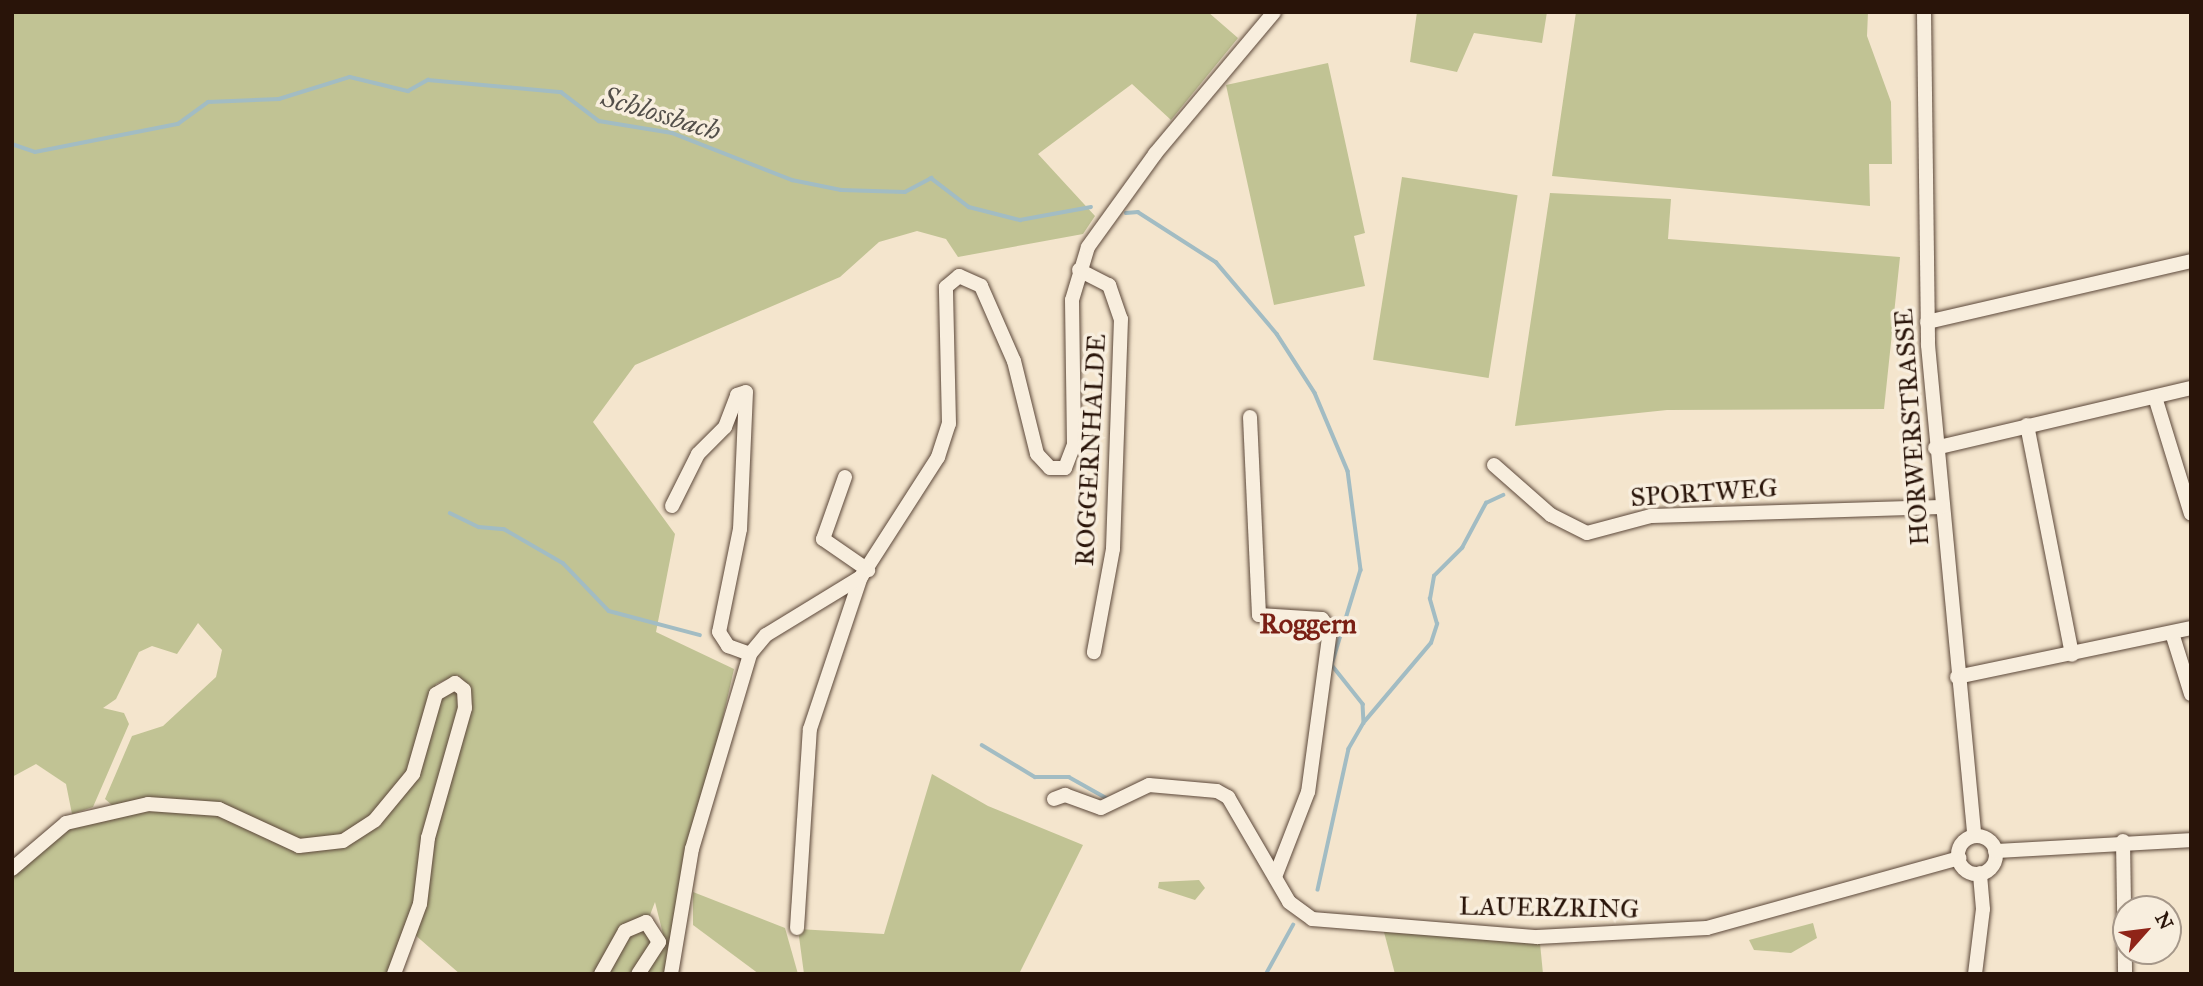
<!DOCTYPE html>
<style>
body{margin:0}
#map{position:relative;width:2203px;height:986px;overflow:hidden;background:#f4e5cd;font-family:"IM FELL Great Primer",serif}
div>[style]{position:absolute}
.green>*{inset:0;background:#c1c394;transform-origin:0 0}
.stream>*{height:3.5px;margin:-1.75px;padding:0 1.75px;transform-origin:1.75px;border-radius:1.75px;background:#a2bcc3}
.roads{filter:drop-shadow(0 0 2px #5c483a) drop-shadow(0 0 2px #5c483a)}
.minor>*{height:14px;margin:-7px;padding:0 7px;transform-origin:7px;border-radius:7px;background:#f8eede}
.minor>.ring{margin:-7px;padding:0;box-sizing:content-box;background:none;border:14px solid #f8eede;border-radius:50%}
span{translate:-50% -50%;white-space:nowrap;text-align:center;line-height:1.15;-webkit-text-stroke:7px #f8eede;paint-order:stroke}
.street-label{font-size:26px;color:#291409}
.water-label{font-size:28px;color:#534f4a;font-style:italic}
.neighbourhood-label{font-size:28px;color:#7a1f14;font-weight:700}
.frame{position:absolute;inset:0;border:14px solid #291409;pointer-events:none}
.north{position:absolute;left:2112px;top:895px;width:70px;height:70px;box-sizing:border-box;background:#f8eede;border:2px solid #a59789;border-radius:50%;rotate:62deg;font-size:19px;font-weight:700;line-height:28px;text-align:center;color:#291409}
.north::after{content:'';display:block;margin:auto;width:24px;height:32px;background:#8f2418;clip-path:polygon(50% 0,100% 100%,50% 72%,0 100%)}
</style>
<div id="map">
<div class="green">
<i style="clip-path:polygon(12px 12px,1208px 12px,1238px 38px,1171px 120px,1132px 84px,1038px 154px,1095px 216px,1083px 234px,958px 257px,946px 239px,917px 231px,879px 242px,840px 277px,635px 365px,593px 422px,675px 534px,656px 632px,734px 669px,665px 974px,646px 974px,665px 942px,655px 902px,650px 915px,623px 926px,595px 974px,460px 974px,414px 934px,464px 681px,457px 675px,436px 684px,413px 767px,357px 831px,307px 842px,253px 819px,113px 806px,105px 799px,132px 736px,163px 726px,216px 677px,222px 650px,198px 623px,177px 654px,152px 646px,139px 652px,116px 699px,103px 708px,124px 713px,129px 724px,93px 807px,72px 814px,66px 784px,36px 764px,12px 777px)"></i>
<i style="clip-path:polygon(1417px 12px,1547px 12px,1542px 43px,1474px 33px,1457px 72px,1410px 62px)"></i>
<i style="clip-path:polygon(1576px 12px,1868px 12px,1867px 36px,1891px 102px,1892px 164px,1869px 164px,1870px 206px,1552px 176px)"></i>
<i style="clip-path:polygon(1328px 63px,1365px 233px,1354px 236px,1365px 286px,1274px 305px,1226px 85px)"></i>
<i style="left:1402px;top:177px;width:117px;height:185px;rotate:9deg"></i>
<i style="clip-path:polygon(1550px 193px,1671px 199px,1668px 239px,1900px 257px,1884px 409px,1667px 410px,1515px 426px)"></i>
<i style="clip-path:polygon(452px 688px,461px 696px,422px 878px,389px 974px,12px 974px,12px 874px,59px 830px,156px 807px,225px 814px,274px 841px,344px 844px,413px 779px,443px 693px)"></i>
<i style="clip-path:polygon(932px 774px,988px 806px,1083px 845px,1019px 974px,804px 974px,798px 929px,884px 934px)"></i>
<i style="clip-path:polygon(1199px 880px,1205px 888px,1195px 900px,1158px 888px,1159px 882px)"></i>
<i style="clip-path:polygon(693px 892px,785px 928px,798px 974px,759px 974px,693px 925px)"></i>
<i style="clip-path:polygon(1813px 923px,1817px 938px,1791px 953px,1754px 950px,1749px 940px)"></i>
<i style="clip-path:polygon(645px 927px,655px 941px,643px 960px,630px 974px,605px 974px,627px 936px)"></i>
<i style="clip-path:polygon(1384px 932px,1540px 943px,1543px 974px,1395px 974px)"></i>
</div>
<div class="stream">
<i style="left:12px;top:144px;width:24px;rotate:19deg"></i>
<i style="left:35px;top:152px;width:146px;rotate:-11.1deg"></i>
<i style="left:178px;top:124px;width:37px;rotate:-36deg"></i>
<i style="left:208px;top:102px;width:71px;rotate:-2.4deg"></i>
<i style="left:279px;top:99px;width:74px;rotate:-17.2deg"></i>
<i style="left:350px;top:77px;width:60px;rotate:13.6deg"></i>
<i style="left:408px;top:91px;width:23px;rotate:-29deg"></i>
<i style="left:428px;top:80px;width:134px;rotate:5.2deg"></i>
<i style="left:561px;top:92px;width:48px;rotate:37.3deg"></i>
<i style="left:599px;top:121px;width:74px;rotate:9.3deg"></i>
<i style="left:672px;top:133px;width:129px;rotate:21.4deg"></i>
<i style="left:792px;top:180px;width:50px;rotate:11.5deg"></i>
<i style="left:841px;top:190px;width:64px;rotate:1.8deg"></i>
<i style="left:905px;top:192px;width:30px;rotate:-28deg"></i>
<i style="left:931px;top:178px;width:48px;rotate:37.3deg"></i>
<i style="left:969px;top:207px;width:53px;rotate:14.3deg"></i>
<i style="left:1020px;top:220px;width:72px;rotate:-10.4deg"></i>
<i style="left:1126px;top:213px;width:12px;rotate:-5deg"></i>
<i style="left:1138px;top:212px;width:93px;rotate:32.7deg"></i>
<i style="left:1216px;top:262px;width:94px;rotate:49.7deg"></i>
<i style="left:1277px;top:334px;width:70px;rotate:57.2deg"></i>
<i style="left:1315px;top:393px;width:85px;rotate:67.1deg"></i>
<i style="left:1348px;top:471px;width:100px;rotate:82.5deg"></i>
<i style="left:1361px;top:570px;width:99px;rotate:107deg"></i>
<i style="left:1332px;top:665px;width:50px;rotate:51.5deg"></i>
<i style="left:1363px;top:704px;width:19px;rotate:87deg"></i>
<i style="left:1364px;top:723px;width:30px;rotate:120deg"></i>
<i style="left:1349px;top:749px;width:144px;rotate:102.4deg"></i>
<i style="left:450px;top:513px;width:32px;rotate:26deg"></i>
<i style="left:479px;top:527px;width:25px;rotate:5deg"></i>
<i style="left:504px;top:529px;width:68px;rotate:30deg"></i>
<i style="left:563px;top:563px;width:66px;rotate:46.2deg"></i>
<i style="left:609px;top:611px;width:94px;rotate:14.8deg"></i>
<i style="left:1365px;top:721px;width:102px;rotate:-49.8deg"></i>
<i style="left:1431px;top:643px;width:20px;rotate:-72deg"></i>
<i style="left:1437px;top:624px;width:26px;rotate:-106deg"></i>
<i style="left:1430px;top:599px;width:23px;rotate:-80deg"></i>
<i style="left:1434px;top:576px;width:40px;rotate:-45deg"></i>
<i style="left:1462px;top:548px;width:51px;rotate:-61.9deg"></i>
<i style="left:1486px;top:503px;width:19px;rotate:-25deg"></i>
<i style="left:982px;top:745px;width:62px;rotate:31.1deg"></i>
<i style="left:1035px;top:777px;width:34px"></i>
<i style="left:1069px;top:777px;width:45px;rotate:29.4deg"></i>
<i style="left:1266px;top:974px;width:56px;rotate:-61.1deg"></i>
</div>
<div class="roads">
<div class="minor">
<i style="left:1924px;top:12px;width:333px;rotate:89.3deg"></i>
<i style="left:1928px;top:345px;width:493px;rotate:84.6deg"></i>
<i style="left:1079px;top:270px;width:34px;rotate:27deg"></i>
<i style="left:1109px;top:285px;width:36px;rotate:71deg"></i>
<i style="left:1121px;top:319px;width:230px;rotate:92deg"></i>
<i style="left:1113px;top:549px;width:105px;rotate:100.5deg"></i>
<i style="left:1927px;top:322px;width:271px;rotate:-13deg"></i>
<i style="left:2155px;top:397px;width:122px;rotate:72.9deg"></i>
<i style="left:1250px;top:417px;width:198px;rotate:87.4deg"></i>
<i style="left:1259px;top:615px;width:63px;rotate:3.6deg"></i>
<i style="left:1322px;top:619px;width:14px;rotate:54deg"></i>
<i style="left:1330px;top:630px;width:163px;rotate:97.7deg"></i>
<i style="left:1308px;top:792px;width:91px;rotate:111.2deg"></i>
<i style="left:2027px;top:425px;width:234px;rotate:78.9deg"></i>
<i style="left:1935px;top:448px;width:263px;rotate:-13.2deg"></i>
<i style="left:1494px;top:465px;width:76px;rotate:41.3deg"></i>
<i style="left:1551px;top:515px;width:40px;rotate:26.6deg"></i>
<i style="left:1587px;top:533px;width:66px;rotate:-14.9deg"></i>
<i style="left:1651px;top:516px;width:291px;rotate:-1.8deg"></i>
<i style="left:845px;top:477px;width:66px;rotate:109.5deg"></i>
<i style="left:823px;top:539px;width:55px;rotate:34.6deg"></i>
<i style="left:672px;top:506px;width:58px;rotate:-63.4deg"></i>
<i style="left:698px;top:454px;width:38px;rotate:-45deg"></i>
<i style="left:725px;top:427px;width:34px;rotate:-69deg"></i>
<i style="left:737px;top:395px;width:9px;rotate:-18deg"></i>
<i style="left:746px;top:392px;width:137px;rotate:92.5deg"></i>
<i style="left:740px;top:529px;width:105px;rotate:101.5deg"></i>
<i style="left:719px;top:632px;width:17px;rotate:57deg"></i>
<i style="left:728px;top:646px;width:23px;rotate:20deg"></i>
<i style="left:2172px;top:633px;width:64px;rotate:72.7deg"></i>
<i style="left:1957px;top:677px;width:239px;rotate:-11.8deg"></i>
<i style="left:1054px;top:799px;width:12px;rotate:-20deg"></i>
<i style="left:1065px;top:795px;width:38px;rotate:20deg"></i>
<i style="left:1101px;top:808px;width:53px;rotate:-25.6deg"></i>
<i style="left:1149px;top:785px;width:68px;rotate:5deg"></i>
<i style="left:1217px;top:791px;width:13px;rotate:29deg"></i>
<i style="left:1228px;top:797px;width:121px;rotate:59.8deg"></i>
<i style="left:1289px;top:902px;width:29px;rotate:36deg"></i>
<i style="left:1312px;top:919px;width:226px;rotate:4.6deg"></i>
<i style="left:1537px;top:937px;width:170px;rotate:-3deg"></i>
<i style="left:1707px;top:928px;width:262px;rotate:-15.5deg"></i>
<i class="ring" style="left:1958px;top:836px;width:24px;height:24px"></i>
<i style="left:2123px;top:841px;width:133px;rotate:89.1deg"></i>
<i style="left:1995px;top:851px;width:196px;rotate:-3.2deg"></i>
<i style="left:12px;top:869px;width:71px;rotate:-40.4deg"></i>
<i style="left:66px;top:823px;width:84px;rotate:-13deg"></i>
<i style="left:148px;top:804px;width:71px;rotate:4deg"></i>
<i style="left:219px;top:809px;width:88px;rotate:24.8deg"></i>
<i style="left:299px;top:846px;width:44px;rotate:-6.5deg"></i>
<i style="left:343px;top:841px;width:38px;rotate:-33deg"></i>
<i style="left:375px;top:820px;width:60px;rotate:-50.4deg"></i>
<i style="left:413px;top:774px;width:83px;rotate:-74deg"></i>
<i style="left:436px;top:694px;width:22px;rotate:-30deg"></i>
<i style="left:455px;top:683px;width:11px;rotate:38deg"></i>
<i style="left:464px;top:690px;width:18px;rotate:87deg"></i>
<i style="left:465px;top:708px;width:135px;rotate:105.9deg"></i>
<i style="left:428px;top:838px;width:66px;rotate:96.9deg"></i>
<i style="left:420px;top:904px;width:75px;rotate:110.4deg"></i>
<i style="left:797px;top:928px;width:199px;rotate:-86.3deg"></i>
<i style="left:810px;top:729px;width:160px;rotate:-71.5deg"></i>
<i style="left:601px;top:974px;width:49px;rotate:-60.8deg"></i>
<i style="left:625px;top:931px;width:23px;rotate:-23deg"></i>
<i style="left:646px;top:922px;width:24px;rotate:57deg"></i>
<i style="left:659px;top:942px;width:38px;rotate:123deg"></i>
<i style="left:671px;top:974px;width:127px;rotate:-80.5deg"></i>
<i style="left:692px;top:849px;width:203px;rotate:-73.4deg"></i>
<i style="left:750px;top:654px;width:25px;rotate:-50deg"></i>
<i style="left:766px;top:635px;width:111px;rotate:-31.4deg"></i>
<i style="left:861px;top:577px;width:143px;rotate:-57.3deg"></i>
<i style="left:938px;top:457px;width:35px;rotate:-72deg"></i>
<i style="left:949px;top:424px;width:137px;rotate:-91.3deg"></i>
<i style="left:946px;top:287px;width:17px;rotate:-40deg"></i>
<i style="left:959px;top:276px;width:24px;rotate:24deg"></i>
<i style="left:981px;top:286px;width:82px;rotate:66.3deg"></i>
<i style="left:1014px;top:361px;width:96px;rotate:76.1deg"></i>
<i style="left:1037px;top:454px;width:19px;rotate:47deg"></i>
<i style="left:1050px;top:468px;width:15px"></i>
<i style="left:1065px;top:468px;width:26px;rotate:-69deg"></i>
<i style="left:1074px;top:444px;width:144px;rotate:-90.8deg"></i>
<i style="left:1072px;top:300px;width:55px;rotate:-73.2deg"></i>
<i style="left:1088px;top:247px;width:115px;rotate:-54.2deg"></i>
<i style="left:1155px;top:154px;width:185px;rotate:-50deg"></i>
<i style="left:1975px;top:974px;width:65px;rotate:-83deg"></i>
<i style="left:1983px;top:909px;width:36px;rotate:-95deg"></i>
</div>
</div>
<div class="street-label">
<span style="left:1912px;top:427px;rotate:-94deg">HORWERSTRASSE</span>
<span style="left:1091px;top:450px;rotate:-87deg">ROGGERNHALDE</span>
<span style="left:1704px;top:493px;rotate:-4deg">SPORTWEG</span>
<span style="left:1549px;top:908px;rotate:1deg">LAUERZRING</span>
</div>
<div class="water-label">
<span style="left:661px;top:114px;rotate:17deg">Schlossbach</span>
</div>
<div class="neighbourhood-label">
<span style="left:1308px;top:624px">Roggern</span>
</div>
<div class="frame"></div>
<div class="north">N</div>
</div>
